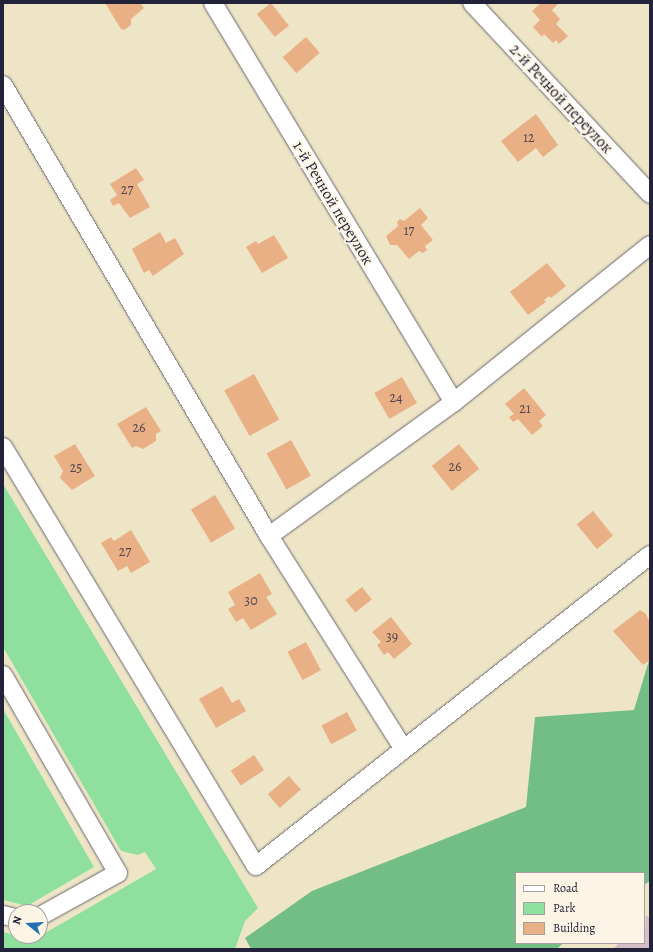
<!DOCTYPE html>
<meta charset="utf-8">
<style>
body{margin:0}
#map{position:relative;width:653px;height:952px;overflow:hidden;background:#eee5c7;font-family:Alegreya,serif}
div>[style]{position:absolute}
.industrial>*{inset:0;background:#d2bec4}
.green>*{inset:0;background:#8fdf9f}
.forest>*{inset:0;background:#73be86}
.building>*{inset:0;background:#e9b086;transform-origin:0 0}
.roads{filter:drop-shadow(0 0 1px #69666c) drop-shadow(0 0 1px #69666c)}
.minor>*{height:18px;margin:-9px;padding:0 9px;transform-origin:9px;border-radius:9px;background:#fff}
span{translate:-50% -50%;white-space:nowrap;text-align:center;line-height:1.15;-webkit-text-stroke:4px #fcf5e5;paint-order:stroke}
.number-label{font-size:14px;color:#54464e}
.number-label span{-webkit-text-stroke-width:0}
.street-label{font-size:16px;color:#22223b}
.frame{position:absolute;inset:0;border:4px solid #22223b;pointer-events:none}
.legend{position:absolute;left:515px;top:872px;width:130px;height:72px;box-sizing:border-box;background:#fcf5e5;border:1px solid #a5a1a1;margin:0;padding:5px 7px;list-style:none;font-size:12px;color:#22223b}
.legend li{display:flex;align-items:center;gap:8px;height:20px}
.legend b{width:20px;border:1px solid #a5a1a1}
.north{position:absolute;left:8px;top:904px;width:40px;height:40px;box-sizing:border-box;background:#fcf5e5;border:1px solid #a5a1a1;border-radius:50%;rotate:288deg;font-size:11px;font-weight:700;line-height:16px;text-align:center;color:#22223b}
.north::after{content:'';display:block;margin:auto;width:14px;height:18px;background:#1f6fb2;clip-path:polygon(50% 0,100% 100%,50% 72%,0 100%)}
</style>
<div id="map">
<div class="industrial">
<i style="clip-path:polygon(646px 915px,650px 919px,650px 949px,613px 949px,619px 943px,644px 943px)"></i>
</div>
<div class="green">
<i style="clip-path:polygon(3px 484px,258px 908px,245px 921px,235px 949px,3px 949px,3px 932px,32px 939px,40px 936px,156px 869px,145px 852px,138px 855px,121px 851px,3px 647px)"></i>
<i style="clip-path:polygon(3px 709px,94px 867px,27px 906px,3px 900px)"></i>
</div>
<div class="forest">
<i style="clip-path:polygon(650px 657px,650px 881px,644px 885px,644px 873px,516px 873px,516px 943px,563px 943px,557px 949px,251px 949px,245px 938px,312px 891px,526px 807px,535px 717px,634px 710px)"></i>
</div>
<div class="building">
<i style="clip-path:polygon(105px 3px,140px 3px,144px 8px,131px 19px,131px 25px,124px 30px,121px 29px)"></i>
<i style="left:271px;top:3px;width:29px;height:18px;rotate:52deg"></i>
<i style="clip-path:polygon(541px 3px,558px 4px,552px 10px,560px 19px,556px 24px,568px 36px,559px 44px,556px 40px,553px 43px,544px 34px,542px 37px,533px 27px,540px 20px,532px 11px)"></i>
<i style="left:306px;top:37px;width:21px;height:31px;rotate:49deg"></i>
<i style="clip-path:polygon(536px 114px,558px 145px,543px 157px,536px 148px,518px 162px,501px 141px)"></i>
<i style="clip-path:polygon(136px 168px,144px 180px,137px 184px,150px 207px,130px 218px,119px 203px,113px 206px,110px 200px,117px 195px,110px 184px)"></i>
<i style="clip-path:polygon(420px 208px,428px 218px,421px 225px,433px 240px,425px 246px,427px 250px,423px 253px,419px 251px,409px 259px,397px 245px,390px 245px,386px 236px,398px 226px,397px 222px,400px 219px,404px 221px)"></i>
<i style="clip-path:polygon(160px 232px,166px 243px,175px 238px,184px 254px,153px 276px,149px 270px,144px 273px,132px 249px)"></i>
<i style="clip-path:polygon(274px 235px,288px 258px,262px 273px,246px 247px,256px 241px,258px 244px)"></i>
<i style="clip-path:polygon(547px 263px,566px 286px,551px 298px,549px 296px,544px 300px,546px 302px,528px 315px,510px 292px)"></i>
<i style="left:254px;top:374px;width:52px;height:34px;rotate:61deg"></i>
<i style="left:402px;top:377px;width:30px;height:32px;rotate:60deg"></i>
<i style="clip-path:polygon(524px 388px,546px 415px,539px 421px,543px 426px,532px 435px,518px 419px,513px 422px,509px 417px,514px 414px,505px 404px)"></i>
<i style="clip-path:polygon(146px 407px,161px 431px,156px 434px,156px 441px,143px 449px,136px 446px,132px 448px,117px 424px)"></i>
<i style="left:291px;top:440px;width:41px;height:28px;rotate:61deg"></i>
<i style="clip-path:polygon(75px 444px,95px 476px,72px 490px,60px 478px,63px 471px,54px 456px)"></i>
<i style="left:459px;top:444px;width:32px;height:35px;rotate:51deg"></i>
<i style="left:215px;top:495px;width:39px;height:28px;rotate:59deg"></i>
<i style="left:593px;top:511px;width:32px;height:21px;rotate:51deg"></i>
<i style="clip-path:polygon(131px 530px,150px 562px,131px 573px,127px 566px,118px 571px,101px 543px,111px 537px,114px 541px)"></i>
<i style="clip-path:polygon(260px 573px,272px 594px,266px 597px,277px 614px,251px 630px,243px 618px,236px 622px,228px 609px,235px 605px,228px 592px)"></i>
<i style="left:362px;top:587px;width:16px;height:21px;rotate:52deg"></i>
<i style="clip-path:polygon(640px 610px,646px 614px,650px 623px,650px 660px,643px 665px,613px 631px)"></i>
<i style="clip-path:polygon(391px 617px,412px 644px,394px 659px,388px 652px,384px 655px,377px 645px,381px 642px,372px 632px)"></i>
<i style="left:306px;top:642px;width:32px;height:21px;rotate:62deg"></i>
<i style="clip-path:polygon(222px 686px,232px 703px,239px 699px,246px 711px,216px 728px,199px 699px)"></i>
<i style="left:347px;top:712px;width:21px;height:29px;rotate:62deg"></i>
<i style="left:254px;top:755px;width:18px;height:28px;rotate:56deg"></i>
<i style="left:289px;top:776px;width:18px;height:28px;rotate:49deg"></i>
</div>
<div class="roads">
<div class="minor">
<i style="left:213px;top:3px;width:466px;rotate:58.9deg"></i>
<i style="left:472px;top:3px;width:261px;rotate:47deg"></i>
<i style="left:3px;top:85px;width:524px;rotate:59.47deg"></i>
<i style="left:269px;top:536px;width:251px;rotate:57.7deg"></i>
<i style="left:3px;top:447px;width:489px;rotate:58.9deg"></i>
<i style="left:256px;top:866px;width:502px;rotate:-38.29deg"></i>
<i style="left:269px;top:536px;width:228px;rotate:-35.9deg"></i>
<i style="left:454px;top:402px;width:251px;rotate:-38.7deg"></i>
<i style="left:3px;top:675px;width:229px;rotate:59.9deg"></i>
<i style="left:118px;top:873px;width:89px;rotate:151.1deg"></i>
<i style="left:3px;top:915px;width:13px;rotate:13deg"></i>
</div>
</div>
<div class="number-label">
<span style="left:529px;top:138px">12</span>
<span style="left:127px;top:190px">27</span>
<span style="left:409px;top:231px">17</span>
<span style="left:396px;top:398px">24</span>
<span style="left:525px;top:409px">21</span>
<span style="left:139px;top:428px">26</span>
<span style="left:455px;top:467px">26</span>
<span style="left:76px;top:468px">25</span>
<span style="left:125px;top:552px">27</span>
<span style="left:251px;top:601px">30</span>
<span style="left:392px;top:637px">39</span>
</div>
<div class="street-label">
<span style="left:561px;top:99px;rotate:47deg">2-й Речной переулок</span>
<span style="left:333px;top:203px;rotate:59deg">1-й Речной переулок</span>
</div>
<div class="frame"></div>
<ul class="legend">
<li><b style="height:5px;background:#fff"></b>Road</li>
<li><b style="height:11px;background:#8fdf9f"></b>Park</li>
<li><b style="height:11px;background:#e9b086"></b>Building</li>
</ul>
<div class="north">N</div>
</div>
